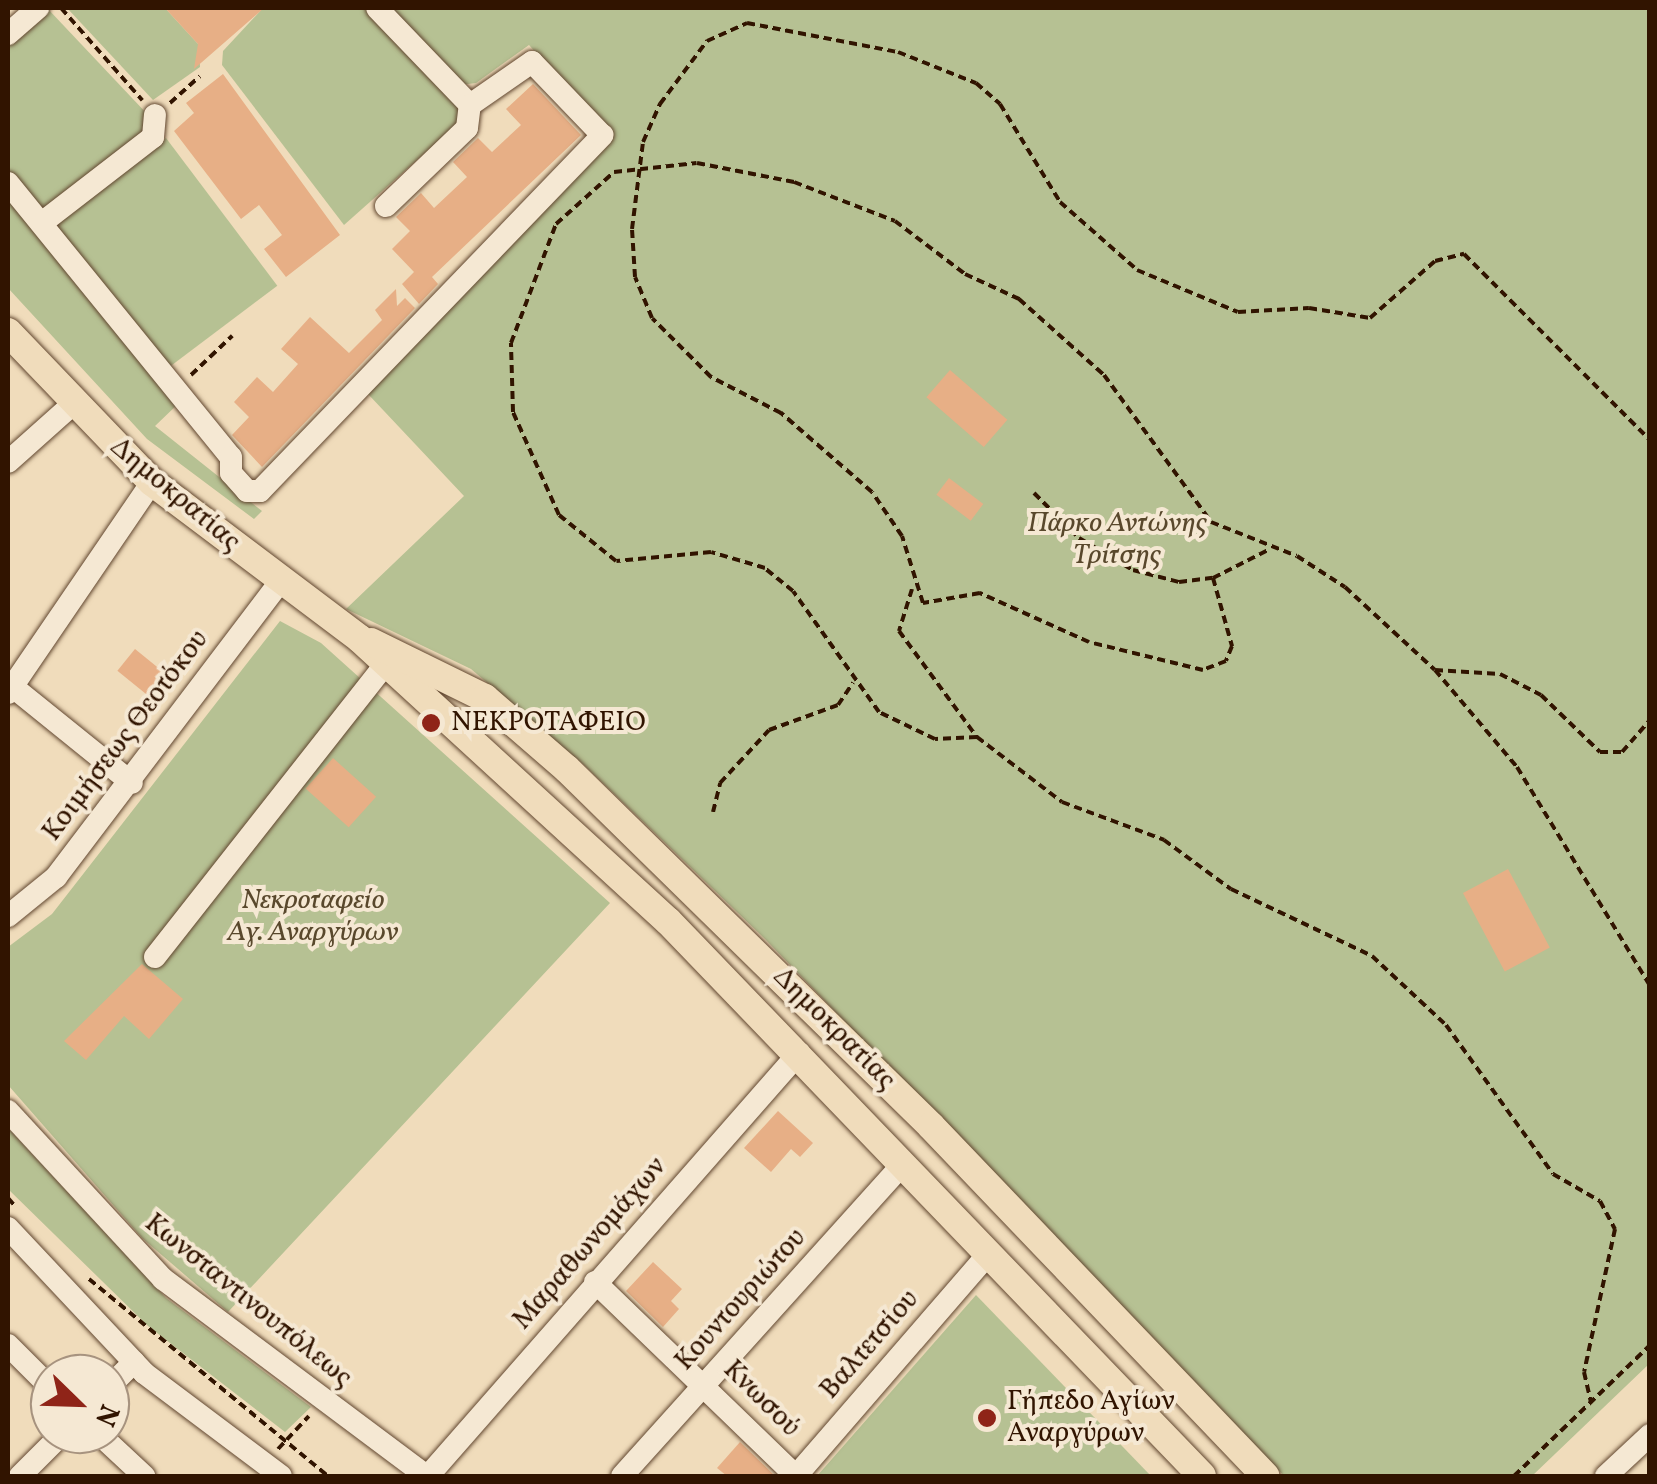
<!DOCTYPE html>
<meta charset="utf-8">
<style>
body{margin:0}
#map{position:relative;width:1657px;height:1484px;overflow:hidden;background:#f0dcbb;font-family:Vollkorn,serif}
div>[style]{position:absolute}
.green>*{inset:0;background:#b6c193;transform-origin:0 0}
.building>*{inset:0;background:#e7af86;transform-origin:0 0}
.path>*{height:4px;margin-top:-2px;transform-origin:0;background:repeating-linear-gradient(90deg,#311400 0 8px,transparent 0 13px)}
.roads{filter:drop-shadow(0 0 2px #61462f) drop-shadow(0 0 2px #61462f)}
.minor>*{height:22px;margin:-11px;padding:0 11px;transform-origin:11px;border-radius:11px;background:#f5e8d3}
.major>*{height:28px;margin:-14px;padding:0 14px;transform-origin:14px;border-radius:14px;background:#f0dcbb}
.dots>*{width:28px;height:28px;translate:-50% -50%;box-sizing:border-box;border:5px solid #f5e8d3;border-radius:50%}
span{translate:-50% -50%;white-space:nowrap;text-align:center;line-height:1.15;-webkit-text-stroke:8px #f5e8d3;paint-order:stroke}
.street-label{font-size:28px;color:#311400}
.park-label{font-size:28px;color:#59482c;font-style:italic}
.poi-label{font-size:28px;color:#311400}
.left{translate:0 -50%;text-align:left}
.frame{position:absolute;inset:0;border:10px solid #311400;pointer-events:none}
.north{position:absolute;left:30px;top:1354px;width:100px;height:100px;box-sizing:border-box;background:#f5e8d3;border:2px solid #a7937f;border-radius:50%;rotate:113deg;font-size:28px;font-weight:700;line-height:40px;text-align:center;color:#311400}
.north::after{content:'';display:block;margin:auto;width:35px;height:45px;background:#8f2418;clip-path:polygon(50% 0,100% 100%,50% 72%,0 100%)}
</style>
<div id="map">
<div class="green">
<i style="clip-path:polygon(67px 8px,165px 8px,199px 45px,200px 67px,153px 100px)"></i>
<i style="clip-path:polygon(263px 8px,371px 8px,463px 107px,462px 120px,344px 225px,222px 65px,223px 51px)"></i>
<i style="clip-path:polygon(389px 8px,1649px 8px,1649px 1364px,1532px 1476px,1284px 1476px,765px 939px,583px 764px,471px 669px,346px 609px,464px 496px,368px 394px,613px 138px,529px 45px,476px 83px,460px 85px)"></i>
<i style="clip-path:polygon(48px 9px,149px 116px,144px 133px,43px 209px,8px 174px,8px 46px)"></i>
<i style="left:166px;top:138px;width:185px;height:141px;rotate:53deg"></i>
<i style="clip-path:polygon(8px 199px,180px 402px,155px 426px,262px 511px,254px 519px,147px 439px,8px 288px)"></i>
<i style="clip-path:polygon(280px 621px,321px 643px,610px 903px,228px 1312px,142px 1238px,8px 1085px,8px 947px,52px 914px)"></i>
<i style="clip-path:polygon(8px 1128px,166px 1298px,311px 1407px,285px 1432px,148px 1326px,8px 1189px)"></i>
<i style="clip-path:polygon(976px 1295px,1151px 1476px,817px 1476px)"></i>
</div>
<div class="building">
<i style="clip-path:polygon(165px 8px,264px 8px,194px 69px,198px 44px)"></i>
<i style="clip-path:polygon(223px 74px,340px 235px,286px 277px,264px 249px,282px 235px,259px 205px,241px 219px,174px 131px,194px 113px,186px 103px)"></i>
<i style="clip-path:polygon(533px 84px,581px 135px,432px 277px,438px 284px,419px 304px,402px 284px,414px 272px,392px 249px,410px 231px,396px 217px,421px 193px,434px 208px,467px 177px,453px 162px,478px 138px,492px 152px,521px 125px,506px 109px)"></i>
<i style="clip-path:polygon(396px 289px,397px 306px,405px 298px,415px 308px,262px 467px,232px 435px,249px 417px,234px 402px,257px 377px,273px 392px,298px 364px,281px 349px,310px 317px,349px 353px,382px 320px,375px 310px)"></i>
<i style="left:950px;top:370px;width:76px;height:36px;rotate:41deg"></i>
<i style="left:949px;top:478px;width:43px;height:21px;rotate:37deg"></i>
<i style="left:135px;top:649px;width:46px;height:28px;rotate:39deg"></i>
<i style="left:333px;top:758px;width:58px;height:41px;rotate:42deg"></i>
<i style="left:1508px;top:869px;width:89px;height:51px;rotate:62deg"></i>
<i style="clip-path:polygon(142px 964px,183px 999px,149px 1039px,124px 1016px,86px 1060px,64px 1041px)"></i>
<i style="clip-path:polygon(778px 1111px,813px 1143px,800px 1157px,791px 1149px,771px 1172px,744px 1148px)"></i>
<i style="clip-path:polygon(653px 1262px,682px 1289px,671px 1301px,679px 1309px,663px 1327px,626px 1291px)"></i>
<i style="clip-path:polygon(740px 1442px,775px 1476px,727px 1476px,717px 1468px)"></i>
</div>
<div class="path">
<i style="left:61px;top:8px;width:123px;rotate:48.6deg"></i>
<i style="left:170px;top:103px;width:40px;rotate:-42deg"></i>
<i style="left:191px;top:375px;width:57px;rotate:-43.6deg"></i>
<i style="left:1034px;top:493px;width:64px;rotate:45deg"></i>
<i style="left:1079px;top:538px;width:63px;rotate:30.7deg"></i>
<i style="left:1133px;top:570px;width:48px;rotate:14.6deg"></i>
<i style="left:1179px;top:582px;width:34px;rotate:-7deg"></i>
<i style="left:1213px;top:578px;width:64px;rotate:-27deg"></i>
<i style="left:1213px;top:578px;width:71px;rotate:74.4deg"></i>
<i style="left:1232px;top:646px;width:16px;rotate:112deg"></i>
<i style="left:1226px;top:661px;width:25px;rotate:159deg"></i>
<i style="left:1203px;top:670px;width:117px;rotate:-166.2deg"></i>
<i style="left:1089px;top:642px;width:120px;rotate:-155.8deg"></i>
<i style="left:980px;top:593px;width:58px;rotate:170deg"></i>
<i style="left:923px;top:603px;width:70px;rotate:-107.4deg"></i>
<i style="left:902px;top:536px;width:53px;rotate:-124.3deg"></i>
<i style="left:872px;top:492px;width:121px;rotate:-139deg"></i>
<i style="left:781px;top:413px;width:79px;rotate:-152.8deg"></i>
<i style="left:711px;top:377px;width:83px;rotate:-135deg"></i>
<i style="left:652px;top:318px;width:44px;rotate:-112.5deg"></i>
<i style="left:635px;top:277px;width:48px;rotate:-93.6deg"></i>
<i style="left:632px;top:229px;width:88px;rotate:-82.8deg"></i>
<i style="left:643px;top:142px;width:42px;rotate:-65.9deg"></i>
<i style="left:660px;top:104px;width:79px;rotate:-53.3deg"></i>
<i style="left:707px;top:41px;width:44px;rotate:-24.2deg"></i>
<i style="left:747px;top:23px;width:154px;rotate:10.9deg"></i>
<i style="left:898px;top:52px;width:84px;rotate:21.7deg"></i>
<i style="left:976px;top:83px;width:32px;rotate:41deg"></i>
<i style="left:1000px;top:104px;width:115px;rotate:58.5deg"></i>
<i style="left:1060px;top:202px;width:103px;rotate:41.4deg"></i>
<i style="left:1137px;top:270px;width:109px;rotate:22.6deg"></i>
<i style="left:1238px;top:312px;width:71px;rotate:-3.2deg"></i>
<i style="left:1309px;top:308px;width:62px;rotate:9.3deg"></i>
<i style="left:1370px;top:318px;width:86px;rotate:-41.2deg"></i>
<i style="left:1435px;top:261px;width:30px;rotate:-14deg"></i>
<i style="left:1464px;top:254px;width:263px;rotate:45deg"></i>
<i style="left:912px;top:589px;width:44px;rotate:107.2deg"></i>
<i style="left:899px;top:631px;width:132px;rotate:53.7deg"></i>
<i style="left:977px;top:737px;width:107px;rotate:37.4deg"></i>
<i style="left:1062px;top:802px;width:109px;rotate:20.4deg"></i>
<i style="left:1164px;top:840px;width:83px;rotate:36.2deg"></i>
<i style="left:1231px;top:889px;width:156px;rotate:25.4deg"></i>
<i style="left:1372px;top:956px;width:101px;rotate:43deg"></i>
<i style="left:1446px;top:1025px;width:183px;rotate:54.3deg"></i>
<i style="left:1553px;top:1174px;width:54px;rotate:29.9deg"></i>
<i style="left:1600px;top:1201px;width:32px;rotate:62deg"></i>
<i style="left:1615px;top:1229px;width:146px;rotate:102.2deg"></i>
<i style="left:1584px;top:1372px;width:31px;rotate:77deg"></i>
<i style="left:1435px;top:670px;width:65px;rotate:3.5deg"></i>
<i style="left:1500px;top:674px;width:46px;rotate:27.1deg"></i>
<i style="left:1541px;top:695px;width:82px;rotate:44deg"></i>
<i style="left:1600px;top:752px;width:22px"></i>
<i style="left:1622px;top:752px;width:43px;rotate:-48.8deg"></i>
<i style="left:977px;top:737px;width:42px;rotate:177.3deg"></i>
<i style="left:935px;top:739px;width:62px;rotate:-154.3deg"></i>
<i style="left:879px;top:712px;width:148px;rotate:-125.4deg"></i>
<i style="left:793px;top:591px;width:36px;rotate:-141deg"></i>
<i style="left:765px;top:568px;width:56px;rotate:-163.5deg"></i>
<i style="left:711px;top:552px;width:95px;rotate:174.6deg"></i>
<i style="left:616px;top:561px;width:73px;rotate:-141.1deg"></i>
<i style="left:559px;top:515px;width:113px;rotate:-114.1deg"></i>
<i style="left:513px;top:412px;width:69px;rotate:-91.7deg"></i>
<i style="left:511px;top:343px;width:127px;rotate:-69.3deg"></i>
<i style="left:556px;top:224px;width:78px;rotate:-41.9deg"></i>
<i style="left:614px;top:172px;width:83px;rotate:-6.2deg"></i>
<i style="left:697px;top:163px;width:99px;rotate:11.1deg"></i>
<i style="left:794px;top:182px;width:108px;rotate:21.1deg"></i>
<i style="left:895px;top:221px;width:88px;rotate:37.1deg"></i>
<i style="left:965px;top:274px;width:60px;rotate:24.8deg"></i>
<i style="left:1019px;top:299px;width:114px;rotate:41.8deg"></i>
<i style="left:1104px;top:375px;width:182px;rotate:53.9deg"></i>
<i style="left:1211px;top:522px;width:92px;rotate:21.6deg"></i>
<i style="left:1297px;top:556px;width:57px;rotate:32.9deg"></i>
<i style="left:1345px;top:587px;width:122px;rotate:42.7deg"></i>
<i style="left:1435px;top:670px;width:127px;rotate:49.8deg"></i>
<i style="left:1517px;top:767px;width:256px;rotate:58.7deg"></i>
<i style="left:713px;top:812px;width:30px;rotate:-76deg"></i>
<i style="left:720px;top:783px;width:72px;rotate:-47.2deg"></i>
<i style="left:769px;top:730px;width:73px;rotate:-19.9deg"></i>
<i style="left:838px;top:705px;width:27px;rotate:-56deg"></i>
<i style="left:8px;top:1198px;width:11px;rotate:49deg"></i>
<i style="left:89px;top:1279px;width:310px;rotate:39.5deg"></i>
<i style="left:278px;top:1449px;width:45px;rotate:-46.8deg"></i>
<i style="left:1514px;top:1476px;width:189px;rotate:-43.9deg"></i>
</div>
<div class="roads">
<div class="minor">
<i style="left:8px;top:34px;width:40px;rotate:-41deg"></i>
<i style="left:8px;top:183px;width:353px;rotate:50.9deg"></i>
<i style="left:231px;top:457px;width:16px;rotate:90deg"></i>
<i style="left:231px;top:473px;width:24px;rotate:48deg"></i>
<i style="left:247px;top:491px;width:13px"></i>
<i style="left:260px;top:491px;width:494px;rotate:-46.1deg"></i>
<i style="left:602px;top:135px;width:101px;rotate:-133.8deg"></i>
<i style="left:532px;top:62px;width:75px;rotate:145.3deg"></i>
<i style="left:470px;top:105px;width:134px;rotate:-133.8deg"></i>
<i style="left:386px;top:206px;width:112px;rotate:-43.9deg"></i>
<i style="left:467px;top:128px;width:23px;rotate:-83deg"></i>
<i style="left:43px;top:222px;width:139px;rotate:-37.7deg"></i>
<i style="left:153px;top:137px;width:22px;rotate:-85deg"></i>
<i style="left:8px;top:462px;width:89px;rotate:-41.8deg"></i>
<i style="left:8px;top:683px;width:159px;rotate:38.9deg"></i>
<i style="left:8px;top:693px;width:255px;rotate:-55.7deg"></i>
<i style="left:8px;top:916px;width:62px;rotate:-39.1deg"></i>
<i style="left:56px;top:877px;width:372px;rotate:-52.8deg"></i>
<i style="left:155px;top:957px;width:375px;rotate:-51.8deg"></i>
<i style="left:8px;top:1111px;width:229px;rotate:47.3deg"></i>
<i style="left:163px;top:1279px;width:329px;rotate:36.8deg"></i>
<i style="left:8px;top:1228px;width:199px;rotate:46.8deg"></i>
<i style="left:144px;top:1373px;width:171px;rotate:36.9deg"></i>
<i style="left:595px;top:1282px;width:279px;rotate:44deg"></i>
<i style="left:8px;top:1345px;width:59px;rotate:45deg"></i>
<i style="left:110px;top:1386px;width:34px;rotate:-45deg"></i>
<i style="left:99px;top:1434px;width:62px;rotate:43deg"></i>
<i style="left:20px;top:1476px;width:59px;rotate:-45deg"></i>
<i style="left:428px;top:1476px;width:563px;rotate:-48.75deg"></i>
<i style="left:622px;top:1476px;width:421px;rotate:-48deg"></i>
<i style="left:796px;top:1476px;width:295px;rotate:-49.1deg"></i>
<i style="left:1606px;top:1476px;width:60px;rotate:-43deg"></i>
</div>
<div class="major">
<i style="left:8px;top:332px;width:208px;rotate:46.2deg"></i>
<i style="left:152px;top:482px;width:261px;rotate:37deg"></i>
<i style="left:360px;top:639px;width:418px;rotate:42.5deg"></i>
<i style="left:668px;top:921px;width:770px;rotate:46.1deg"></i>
<i style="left:371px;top:642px;width:127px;rotate:26.2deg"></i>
<i style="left:485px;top:698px;width:108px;rotate:40.9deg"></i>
<i style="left:567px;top:769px;width:510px;rotate:44.44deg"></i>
<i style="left:931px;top:1126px;width:484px;rotate:46.3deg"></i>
</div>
</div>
<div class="dots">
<i style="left:431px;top:723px;background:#8f2418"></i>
<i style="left:987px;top:1418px;background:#8f2418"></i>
</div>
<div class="street-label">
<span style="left:175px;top:495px;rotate:40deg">Δημοκρατίας</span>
<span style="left:126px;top:736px;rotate:-53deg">Κοιμήσεως Θεοτόκου</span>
<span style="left:834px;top:1029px;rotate:45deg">Δημοκρατίας</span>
<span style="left:590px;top:1244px;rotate:-49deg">Μαραθωνομάχων</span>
<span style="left:741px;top:1300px;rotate:-48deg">Κουντουριώτου</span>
<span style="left:248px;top:1301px;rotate:39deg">Κωνσταντινουπόλεως</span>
<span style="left:870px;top:1345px;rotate:-49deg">Βαλτετσίου</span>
<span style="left:761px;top:1399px;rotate:45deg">Κνωσού</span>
</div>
<div class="park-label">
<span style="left:1117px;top:540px">Πάρκο Αντώνης<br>Τρίτσης</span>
<span style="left:313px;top:917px">Νεκροταφείο<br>Αγ. Αναργύρων</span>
</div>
<div class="poi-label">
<span class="left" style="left:451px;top:723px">ΝΕΚΡΟΤΑΦΕΙΟ</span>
<span class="left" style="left:1007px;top:1418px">Γήπεδο Αγίων<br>Αναργύρων</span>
</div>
<div class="frame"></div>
<div class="north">N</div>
</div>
